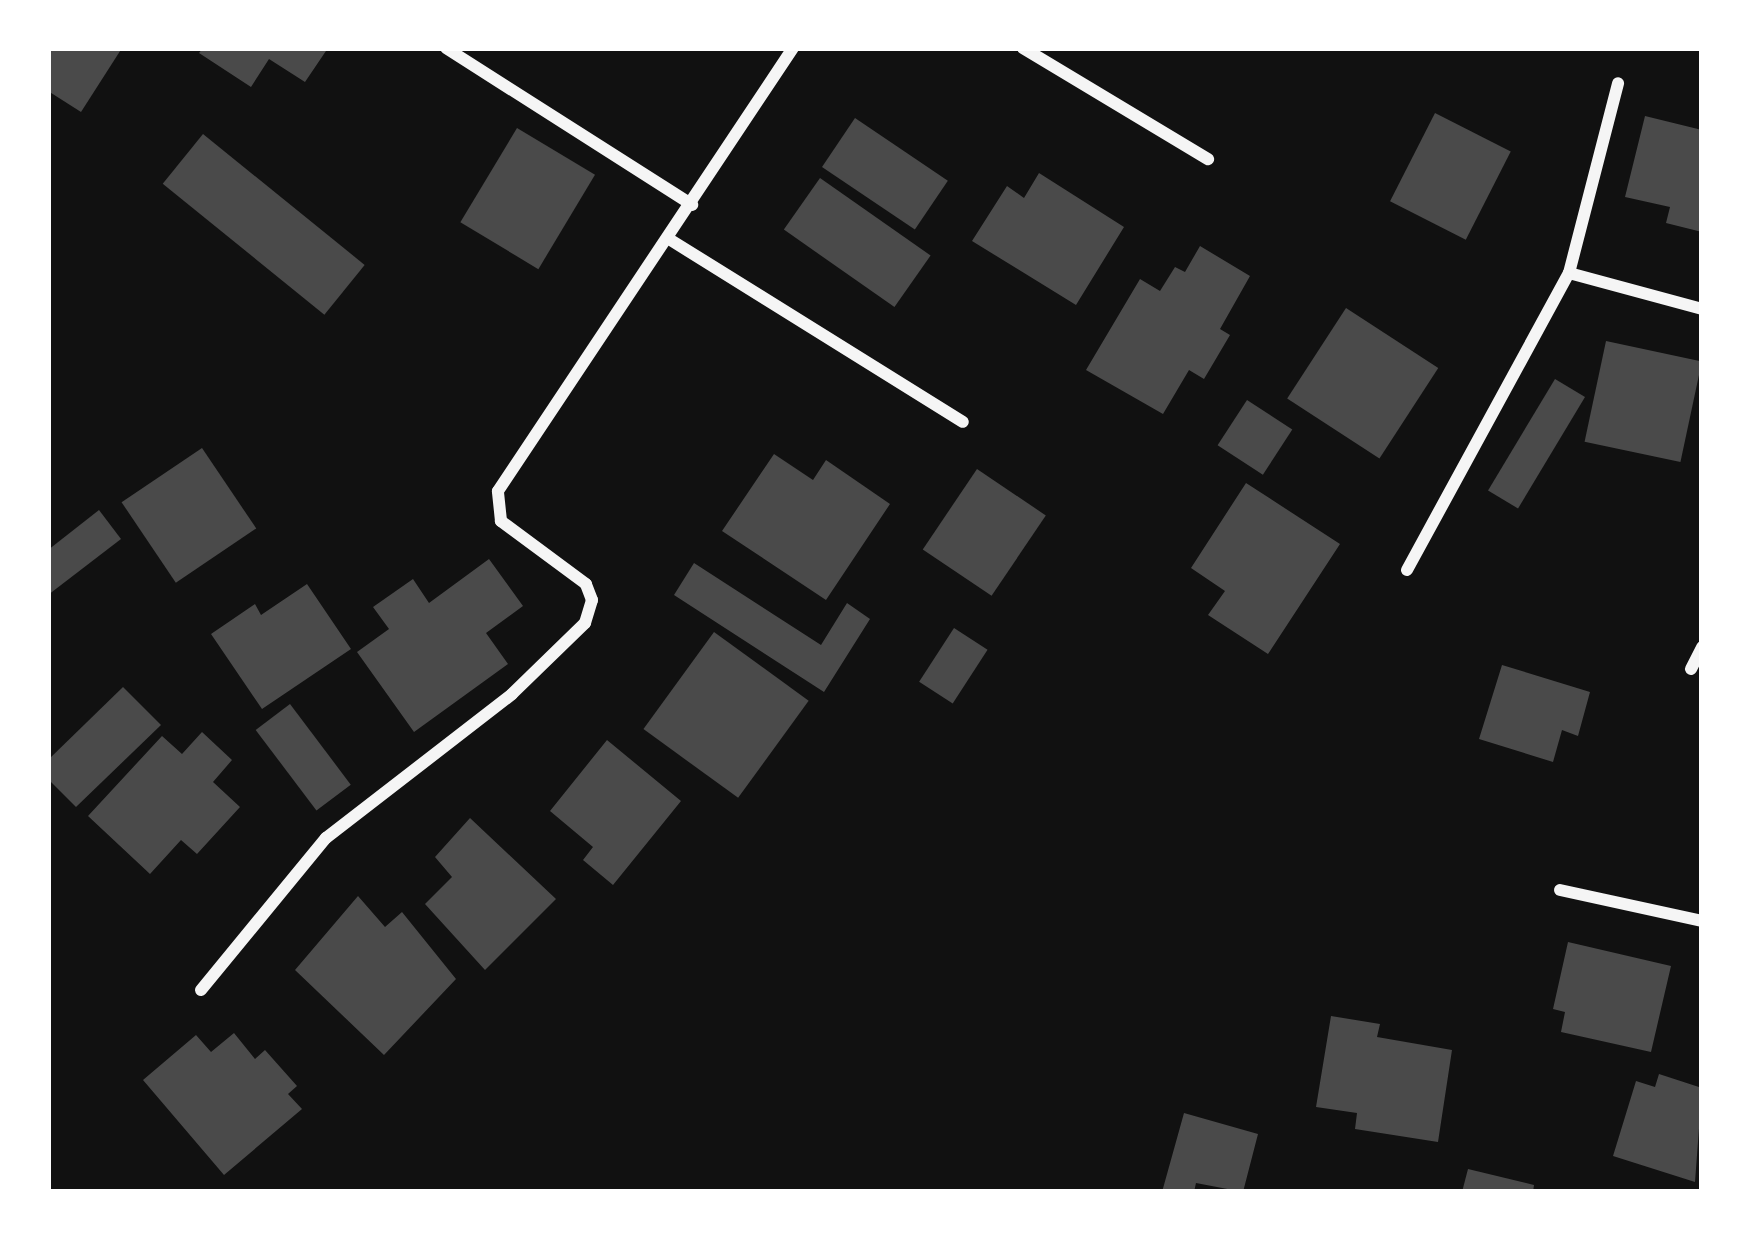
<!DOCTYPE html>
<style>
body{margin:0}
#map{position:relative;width:1750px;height:1240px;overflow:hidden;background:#111;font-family:"IBM Plex Sans",sans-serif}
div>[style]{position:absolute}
.building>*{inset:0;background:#4a4a4a;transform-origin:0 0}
.minor>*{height:12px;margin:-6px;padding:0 6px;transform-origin:6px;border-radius:6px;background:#f5f5f5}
span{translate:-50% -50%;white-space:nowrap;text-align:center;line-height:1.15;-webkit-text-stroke:10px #fff;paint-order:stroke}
.frame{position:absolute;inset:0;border:51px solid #fff;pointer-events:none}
</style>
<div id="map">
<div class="building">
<i style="clip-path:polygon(48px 48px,122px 48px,81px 112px,48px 91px)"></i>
<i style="clip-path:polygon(203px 48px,328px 48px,305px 82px,269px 59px,251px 87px,199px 53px)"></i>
<i style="left:1435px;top:113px;width:85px;height:99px;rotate:27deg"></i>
<i style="clip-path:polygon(1645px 116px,1702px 130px,1702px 232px,1666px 223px,1670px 207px,1625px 197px)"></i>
<i style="left:855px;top:118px;width:112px;height:59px;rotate:34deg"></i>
<i style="left:517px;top:128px;width:91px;height:110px;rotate:31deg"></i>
<i style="left:203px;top:134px;width:208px;height:64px;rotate:39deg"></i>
<i style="clip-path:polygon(1039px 173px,1124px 227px,1076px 305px,972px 241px,1007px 186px,1024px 198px)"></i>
<i style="left:820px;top:178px;width:135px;height:63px;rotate:35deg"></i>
<i style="clip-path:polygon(1200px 246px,1250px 276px,1220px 329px,1230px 335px,1204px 379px,1189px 370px,1163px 414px,1086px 370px,1140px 279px,1160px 291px,1175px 267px,1185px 272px)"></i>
<i style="left:1346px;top:308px;width:110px;height:108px;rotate:33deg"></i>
<i style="left:1606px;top:341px;width:98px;height:103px;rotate:12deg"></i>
<i style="left:1555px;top:379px;width:35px;height:130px;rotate:31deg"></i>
<i style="left:1247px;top:400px;width:54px;height:54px;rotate:33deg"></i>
<i style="left:202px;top:448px;width:97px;height:97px;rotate:56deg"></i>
<i style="clip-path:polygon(774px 454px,813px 480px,826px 460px,890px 504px,826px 600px,722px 531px)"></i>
<i style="left:977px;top:469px;width:83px;height:97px;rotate:34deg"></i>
<i style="clip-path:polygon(1246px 483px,1340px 544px,1268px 654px,1208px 615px,1225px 591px,1191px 568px)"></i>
<i style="clip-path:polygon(99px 510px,121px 539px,48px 595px,48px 550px)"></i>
<i style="clip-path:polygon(489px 559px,523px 606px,486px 633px,508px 664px,414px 732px,357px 652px,389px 629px,373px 607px,413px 579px,429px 603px)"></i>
<i style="clip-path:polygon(694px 563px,821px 645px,847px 603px,870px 619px,824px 692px,674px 595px)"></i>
<i style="clip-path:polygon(307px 584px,351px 649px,262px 709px,211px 634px,255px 604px,261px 615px)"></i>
<i style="left:954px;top:628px;width:40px;height:64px;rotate:33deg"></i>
<i style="left:714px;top:632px;width:117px;height:120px;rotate:36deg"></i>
<i style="clip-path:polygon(1502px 665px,1590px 692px,1578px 736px,1562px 730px,1553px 762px,1479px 739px)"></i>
<i style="clip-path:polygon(123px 687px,161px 725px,76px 807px,48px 779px,48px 760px)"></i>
<i style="left:290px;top:704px;width:101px;height:43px;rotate:53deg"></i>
<i style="clip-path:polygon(202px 732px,232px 760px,213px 782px,240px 807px,197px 854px,181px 840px,150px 874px,88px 816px,162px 736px,182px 754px)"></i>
<i style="clip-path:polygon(607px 740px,681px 801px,613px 885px,583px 860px,593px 847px,550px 811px)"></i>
<i style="clip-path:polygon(470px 818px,556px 899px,485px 970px,425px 904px,452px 877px,435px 857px)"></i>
<i style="clip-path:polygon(358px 896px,385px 927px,402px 912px,456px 979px,384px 1055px,295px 970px)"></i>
<i style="clip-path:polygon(1568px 942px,1671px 966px,1651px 1052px,1561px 1032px,1565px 1012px,1553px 1009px)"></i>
<i style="clip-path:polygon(1331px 1016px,1380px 1024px,1377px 1037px,1452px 1050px,1438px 1142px,1355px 1129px,1357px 1113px,1316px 1107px)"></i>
<i style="clip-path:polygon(234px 1033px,255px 1059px,265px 1050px,297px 1086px,288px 1094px,302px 1109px,224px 1175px,143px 1080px,196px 1035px,211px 1052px)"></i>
<i style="clip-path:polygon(1659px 1074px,1702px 1088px,1695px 1182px,1613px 1156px,1636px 1081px,1655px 1087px)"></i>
<i style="clip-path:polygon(1184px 1113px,1258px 1134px,1243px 1192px,1196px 1183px,1194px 1192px,1162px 1192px)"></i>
<i style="clip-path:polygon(1468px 1169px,1534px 1185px,1533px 1192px,1462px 1192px)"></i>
</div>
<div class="minor">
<i style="left:446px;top:48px;width:292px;rotate:32.5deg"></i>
<i style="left:1023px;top:48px;width:216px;rotate:31deg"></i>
<i style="left:669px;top:239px;width:346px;rotate:31.9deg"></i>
<i style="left:1569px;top:273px;width:196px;rotate:-75.5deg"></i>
<i style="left:1407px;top:570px;width:338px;rotate:-61.4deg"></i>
<i style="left:1569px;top:273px;width:138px;rotate:15.1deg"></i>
<i style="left:1691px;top:669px;width:25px;rotate:-63deg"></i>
<i style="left:1560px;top:890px;width:145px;rotate:12.3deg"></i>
<i style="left:201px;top:990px;width:197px;rotate:-50.6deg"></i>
<i style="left:326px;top:838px;width:235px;rotate:-37.7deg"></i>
<i style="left:512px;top:694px;width:102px;rotate:-44.2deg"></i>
<i style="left:585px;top:623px;width:24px;rotate:-73deg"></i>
<i style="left:592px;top:600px;width:17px;rotate:-111deg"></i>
<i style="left:586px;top:584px;width:106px;rotate:-143.5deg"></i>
<i style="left:501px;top:521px;width:30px;rotate:-96deg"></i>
<i style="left:498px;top:491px;width:532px;rotate:-56.34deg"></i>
</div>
<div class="frame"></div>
</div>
